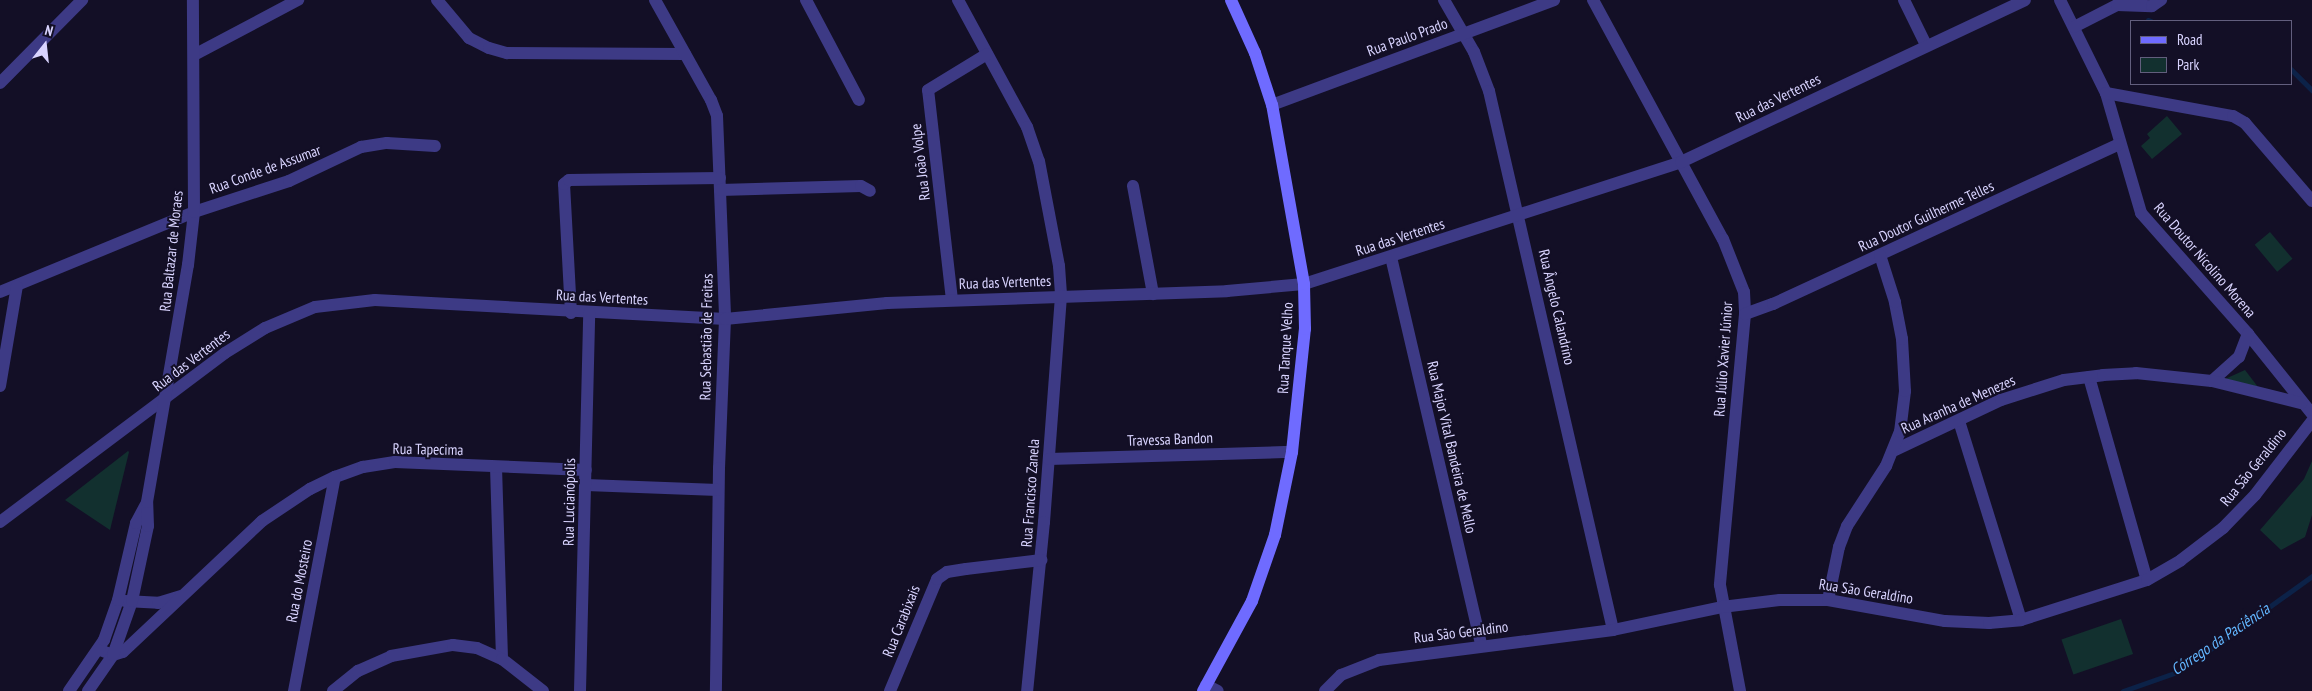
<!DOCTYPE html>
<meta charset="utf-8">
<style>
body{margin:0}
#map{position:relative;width:2312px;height:691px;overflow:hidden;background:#130f26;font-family:"PT Sans Narrow",sans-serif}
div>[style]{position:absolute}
.green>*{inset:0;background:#12302f;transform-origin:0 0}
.stream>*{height:4.5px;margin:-2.25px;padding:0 2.25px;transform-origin:2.25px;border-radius:2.25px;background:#0c2248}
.street>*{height:12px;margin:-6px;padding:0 6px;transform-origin:6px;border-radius:6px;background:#3d3a85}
.secondary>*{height:12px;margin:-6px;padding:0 6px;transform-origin:6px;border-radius:6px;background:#6f6bff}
span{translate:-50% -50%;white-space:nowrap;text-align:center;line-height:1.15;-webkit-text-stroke:4px #130f26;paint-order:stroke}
.street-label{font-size:15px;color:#d9d4ff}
.water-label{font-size:16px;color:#62b6ff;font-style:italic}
.legend{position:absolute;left:2130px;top:20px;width:162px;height:65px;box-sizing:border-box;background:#130f26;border:1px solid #625e7d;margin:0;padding:6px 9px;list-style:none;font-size:15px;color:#d9d4ff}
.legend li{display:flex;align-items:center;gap:10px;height:25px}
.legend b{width:25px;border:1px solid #625e7d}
.north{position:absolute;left:20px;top:20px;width:50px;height:50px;-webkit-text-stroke:4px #130f26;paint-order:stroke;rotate:16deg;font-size:14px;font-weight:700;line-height:20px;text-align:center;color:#d9d4ff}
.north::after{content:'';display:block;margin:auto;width:18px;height:22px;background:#d9d4ff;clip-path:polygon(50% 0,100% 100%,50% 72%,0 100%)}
</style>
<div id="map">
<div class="green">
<i style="clip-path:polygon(2167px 116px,2182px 134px,2152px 159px,2141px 146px,2150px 138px,2147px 134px)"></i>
<i style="left:2270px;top:232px;width:35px;height:20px;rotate:50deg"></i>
<i style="clip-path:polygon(2245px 370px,2258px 387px,2225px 379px)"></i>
<i style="clip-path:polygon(128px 451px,129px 452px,110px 530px,65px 500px)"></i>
<i style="clip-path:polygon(2312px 461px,2312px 515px,2305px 537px,2281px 550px,2260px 530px,2304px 479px)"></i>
<i style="left:2121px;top:619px;width:37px;height:63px;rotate:71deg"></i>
</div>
<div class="stream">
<i style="left:2148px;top:20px;width:3px;rotate:18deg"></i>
<i style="left:2291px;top:69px;width:30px;rotate:45deg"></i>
<i style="left:2123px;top:691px;width:60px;rotate:-19.3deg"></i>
<i style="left:2180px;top:671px;width:163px;rotate:-35.7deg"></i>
</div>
<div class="street">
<i style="left:437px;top:0;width:50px;rotate:49.9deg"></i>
<i style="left:469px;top:38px;width:22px;rotate:27deg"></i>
<i style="left:489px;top:48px;width:19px;rotate:16deg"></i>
<i style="left:507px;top:53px;width:178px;rotate:0.3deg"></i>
<i style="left:655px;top:0;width:115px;rotate:60.8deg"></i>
<i style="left:711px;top:100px;width:17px;rotate:69deg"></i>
<i style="left:717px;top:116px;width:203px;rotate:87.7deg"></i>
<i style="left:725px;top:319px;width:149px;rotate:92.3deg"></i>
<i style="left:719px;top:468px;width:223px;rotate:90.8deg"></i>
<i style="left:806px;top:0;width:113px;rotate:62.1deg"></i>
<i style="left:958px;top:0;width:145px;rotate:61.5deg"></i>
<i style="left:1027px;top:127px;width:36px;rotate:71deg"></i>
<i style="left:1039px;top:161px;width:107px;rotate:79.2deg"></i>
<i style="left:1059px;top:266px;width:30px;rotate:86deg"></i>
<i style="left:1061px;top:296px;width:227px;rotate:94.3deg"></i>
<i style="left:1044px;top:522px;width:170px;rotate:95.7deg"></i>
<i style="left:1444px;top:0;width:60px;rotate:60deg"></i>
<i style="left:1474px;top:52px;width:42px;rotate:69deg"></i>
<i style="left:1489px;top:91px;width:553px;rotate:77.04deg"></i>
<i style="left:1593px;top:0;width:272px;rotate:61.5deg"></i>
<i style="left:1723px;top:239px;width:57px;rotate:68.4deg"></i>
<i style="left:1744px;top:292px;width:22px;rotate:87deg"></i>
<i style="left:1745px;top:314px;width:272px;rotate:95.3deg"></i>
<i style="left:1720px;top:585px;width:108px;rotate:79.3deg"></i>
<i style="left:1904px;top:0;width:50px;rotate:63.9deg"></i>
<i style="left:2060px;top:0;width:104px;rotate:63.7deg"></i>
<i style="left:2106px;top:93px;width:125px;rotate:73.7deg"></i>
<i style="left:2141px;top:213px;width:162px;rotate:48.5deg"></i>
<i style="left:2248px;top:334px;width:102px;rotate:51.3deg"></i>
<i style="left:2074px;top:27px;width:48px;rotate:-27.1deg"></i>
<i style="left:2117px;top:5px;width:35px;rotate:2deg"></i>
<i style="left:2152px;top:6px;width:11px;rotate:-34deg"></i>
<i style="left:194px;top:55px;width:118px;rotate:-27.9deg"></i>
<i style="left:0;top:83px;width:117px;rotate:-45.3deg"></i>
<i style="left:2106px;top:93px;width:129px;rotate:10.3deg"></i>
<i style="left:2233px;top:116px;width:14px;rotate:30deg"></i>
<i style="left:2245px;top:123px;width:103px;rotate:49.3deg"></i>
<i style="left:1272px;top:105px;width:301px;rotate:-20.4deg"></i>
<i style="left:1133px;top:186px;width:110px;rotate:79.5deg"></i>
<i style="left:720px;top:190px;width:141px;rotate:-1.6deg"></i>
<i style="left:861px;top:186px;width:10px;rotate:29deg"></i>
<i style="left:1391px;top:257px;width:398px;rotate:76.9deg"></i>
<i style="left:0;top:292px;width:210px;rotate:-22.4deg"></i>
<i style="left:194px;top:212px;width:100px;rotate:-18.1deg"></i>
<i style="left:289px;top:181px;width:80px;rotate:-25.3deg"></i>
<i style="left:361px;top:147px;width:26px;rotate:-9deg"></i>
<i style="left:387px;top:143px;width:48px;rotate:3.6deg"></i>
<i style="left:952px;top:300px;width:211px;rotate:-96.5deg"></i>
<i style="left:928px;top:90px;width:69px;rotate:-31.4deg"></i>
<i style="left:571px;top:313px;width:129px;rotate:-93.1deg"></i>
<i style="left:564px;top:184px;width:6px;rotate:-39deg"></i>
<i style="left:569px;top:180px;width:151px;rotate:-0.8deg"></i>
<i style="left:1745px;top:314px;width:30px;rotate:-20deg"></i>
<i style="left:1773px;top:304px;width:381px;rotate:-24.8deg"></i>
<i style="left:2089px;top:377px;width:211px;rotate:74.1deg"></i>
<i style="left:2212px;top:381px;width:36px;rotate:-42deg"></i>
<i style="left:2239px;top:357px;width:25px;rotate:-69deg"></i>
<i style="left:0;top:386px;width:101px;rotate:-80.4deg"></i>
<i style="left:1959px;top:421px;width:208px;rotate:72.7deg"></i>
<i style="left:1895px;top:450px;width:117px;rotate:-25.3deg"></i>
<i style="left:2001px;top:400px;width:66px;rotate:-17.6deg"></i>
<i style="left:2064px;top:380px;width:39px;rotate:-7deg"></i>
<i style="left:2103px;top:375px;width:33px;rotate:-3deg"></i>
<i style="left:2136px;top:373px;width:76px;rotate:6deg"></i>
<i style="left:2212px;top:381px;width:92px;rotate:13.9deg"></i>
<i style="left:1049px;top:459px;width:243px;rotate:-1.7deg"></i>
<i style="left:496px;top:467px;width:192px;rotate:88.2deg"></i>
<i style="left:586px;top:485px;width:132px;rotate:2.2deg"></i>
<i style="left:0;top:522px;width:281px;rotate:-36.9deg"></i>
<i style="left:225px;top:353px;width:47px;rotate:-32deg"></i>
<i style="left:265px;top:328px;width:54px;rotate:-22.8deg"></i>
<i style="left:315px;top:307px;width:60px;rotate:-6.7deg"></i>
<i style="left:375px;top:300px;width:351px;rotate:3.1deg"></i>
<i style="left:725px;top:319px;width:163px;rotate:-5.6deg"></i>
<i style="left:887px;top:303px;width:340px;rotate:-2deg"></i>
<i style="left:1227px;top:291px;width:77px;rotate:-5.2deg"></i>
<i style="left:1304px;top:284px;width:396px;rotate:-17.9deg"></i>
<i style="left:1681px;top:162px;width:380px;rotate:-25.2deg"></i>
<i style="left:1828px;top:600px;width:54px;rotate:-78.3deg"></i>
<i style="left:1839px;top:547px;width:22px;rotate:-69deg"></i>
<i style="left:1847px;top:526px;width:72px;rotate:-57deg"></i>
<i style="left:1886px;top:466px;width:37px;rotate:-68deg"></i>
<i style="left:1900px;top:432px;width:41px;rotate:-83deg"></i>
<i style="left:1905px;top:391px;width:52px;rotate:-93.3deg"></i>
<i style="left:1902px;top:339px;width:38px;rotate:-101deg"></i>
<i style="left:1895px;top:302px;width:49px;rotate:-107.7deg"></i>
<i style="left:125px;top:601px;width:33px;rotate:3deg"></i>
<i style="left:158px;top:603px;width:24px;rotate:-17deg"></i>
<i style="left:100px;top:650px;width:14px;rotate:21deg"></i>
<i style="left:113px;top:655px;width:10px;rotate:-17deg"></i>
<i style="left:123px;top:652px;width:191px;rotate:-43.3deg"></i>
<i style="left:262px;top:521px;width:58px;rotate:-33.7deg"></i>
<i style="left:310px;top:489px;width:28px;rotate:-26deg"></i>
<i style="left:335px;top:477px;width:30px;rotate:-20deg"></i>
<i style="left:363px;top:467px;width:32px;rotate:-9deg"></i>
<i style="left:395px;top:462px;width:191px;rotate:2.4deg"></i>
<i style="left:1206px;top:685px;width:13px;rotate:27deg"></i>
<i style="left:69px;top:691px;width:62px;rotate:-55.5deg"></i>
<i style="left:104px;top:640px;width:42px;rotate:-70.7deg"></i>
<i style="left:118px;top:600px;width:79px;rotate:-76.8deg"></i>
<i style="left:136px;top:523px;width:21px;rotate:-62deg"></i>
<i style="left:88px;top:691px;width:44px;rotate:-55.2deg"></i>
<i style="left:113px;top:655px;width:57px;rotate:-70.6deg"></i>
<i style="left:132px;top:601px;width:77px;rotate:-78deg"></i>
<i style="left:148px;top:526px;width:24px;rotate:-92deg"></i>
<i style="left:147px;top:502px;width:241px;rotate:-80.2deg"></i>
<i style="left:188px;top:265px;width:53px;rotate:-83.5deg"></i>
<i style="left:194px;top:212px;width:212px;rotate:-90.3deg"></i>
<i style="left:294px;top:691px;width:218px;rotate:-79.2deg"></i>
<i style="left:333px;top:691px;width:32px;rotate:-39deg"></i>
<i style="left:358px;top:671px;width:36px;rotate:-24deg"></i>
<i style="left:391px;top:656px;width:63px;rotate:-10.1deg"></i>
<i style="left:453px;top:645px;width:24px;rotate:7deg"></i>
<i style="left:477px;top:648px;width:27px;rotate:24deg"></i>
<i style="left:502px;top:659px;width:52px;rotate:38deg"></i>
<i style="left:580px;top:691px;width:378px;rotate:-88.6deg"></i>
<i style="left:890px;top:691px;width:121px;rotate:-67.2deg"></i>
<i style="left:937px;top:579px;width:12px;rotate:-35deg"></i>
<i style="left:947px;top:572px;width:19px;rotate:-9deg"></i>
<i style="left:966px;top:569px;width:76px;rotate:-6.8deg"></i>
<i style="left:1325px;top:691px;width:23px;rotate:-45deg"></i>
<i style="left:1341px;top:675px;width:41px;rotate:-21.5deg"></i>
<i style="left:1379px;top:660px;width:236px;rotate:-7.3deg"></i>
<i style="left:1613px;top:630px;width:111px;rotate:-11.9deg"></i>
<i style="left:1722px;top:607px;width:58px;rotate:-6.9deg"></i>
<i style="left:1780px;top:600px;width:48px"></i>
<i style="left:1828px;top:600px;width:119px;rotate:10.2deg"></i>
<i style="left:1945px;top:621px;width:44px;rotate:2.6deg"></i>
<i style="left:1989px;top:623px;width:32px;rotate:-5deg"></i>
<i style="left:2021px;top:620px;width:132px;rotate:-17.6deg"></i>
<i style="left:2147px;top:580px;width:39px;rotate:-30deg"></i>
<i style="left:2181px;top:560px;width:53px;rotate:-37.3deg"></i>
<i style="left:2223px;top:528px;width:46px;rotate:-45.9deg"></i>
<i style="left:2255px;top:495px;width:93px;rotate:-52.4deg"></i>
</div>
<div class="secondary">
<i style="left:1203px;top:691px;width:102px;rotate:-61.4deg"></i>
<i style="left:1252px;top:601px;width:70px;rotate:-70.8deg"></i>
<i style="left:1275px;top:535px;width:85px;rotate:-78.4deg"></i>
<i style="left:1292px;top:452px;width:124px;rotate:-84deg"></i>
<i style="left:1305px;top:329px;width:45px;rotate:-91.3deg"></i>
<i style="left:1304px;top:284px;width:182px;rotate:-100.1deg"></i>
<i style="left:1272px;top:105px;width:55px;rotate:-108.1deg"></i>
<i style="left:1255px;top:53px;width:58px;rotate:-114.4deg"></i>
</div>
<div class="street-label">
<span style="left:1407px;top:37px;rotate:-20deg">Rua Paulo Prado</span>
<span style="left:1778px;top:98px;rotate:-26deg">Rua das Vertentes</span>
<span style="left:920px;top:162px;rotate:-97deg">Rua João Volpe</span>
<span style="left:265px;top:169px;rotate:-20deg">Rua Conde de Assumar</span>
<span style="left:1926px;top:216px;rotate:-25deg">Rua Doutor Guilherme Telles</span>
<span style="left:1400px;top:237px;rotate:-18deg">Rua das Vertentes</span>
<span style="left:171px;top:251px;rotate:-84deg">Rua Baltazar de Moraes</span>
<span style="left:2205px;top:260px;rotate:49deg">Rua Doutor Nicolino Morena</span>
<span style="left:1005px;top:282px;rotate:-2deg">Rua das Vertentes</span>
<span style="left:602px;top:297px;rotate:3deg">Rua das Vertentes</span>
<span style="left:1557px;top:307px;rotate:77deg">Rua Ângelo Calandrino</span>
<span style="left:706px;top:337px;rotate:-89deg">Rua Sebastião de Freitas</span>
<span style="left:1285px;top:348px;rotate:-87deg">Rua Tanque Velho</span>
<span style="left:1723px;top:359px;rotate:-86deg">Rua Júlio Xavier Júnior</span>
<span style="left:191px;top:360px;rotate:-37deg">Rua das Vertentes</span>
<span style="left:1958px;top:404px;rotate:-24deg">Rua Aranha de Menezes</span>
<span style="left:1170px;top:439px;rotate:-2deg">Travessa Bandon</span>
<span style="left:1452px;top:447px;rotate:77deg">Rua Major Vital Bandeira de Mello</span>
<span style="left:428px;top:449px;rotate:1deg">Rua Tapecima</span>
<span style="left:2253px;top:467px;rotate:-51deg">Rua São Geraldino</span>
<span style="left:1030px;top:493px;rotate:-86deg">Rua Francisco Zanela</span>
<span style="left:569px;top:502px;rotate:-89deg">Rua Lucianópolis</span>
<span style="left:299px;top:581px;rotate:-79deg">Rua do Mosteiro</span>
<span style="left:1866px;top:591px;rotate:9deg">Rua São Geraldino</span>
<span style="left:901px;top:621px;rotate:-68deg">Rua Carabixais</span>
<span style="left:1461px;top:632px;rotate:-7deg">Rua São Geraldino</span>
</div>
<div class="water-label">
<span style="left:2220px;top:639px;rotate:-34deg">Córrego da Paciência</span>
</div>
<ul class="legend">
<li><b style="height:6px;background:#6f6bff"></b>Road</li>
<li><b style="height:14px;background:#12302f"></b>Park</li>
</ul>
<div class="north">N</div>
</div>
